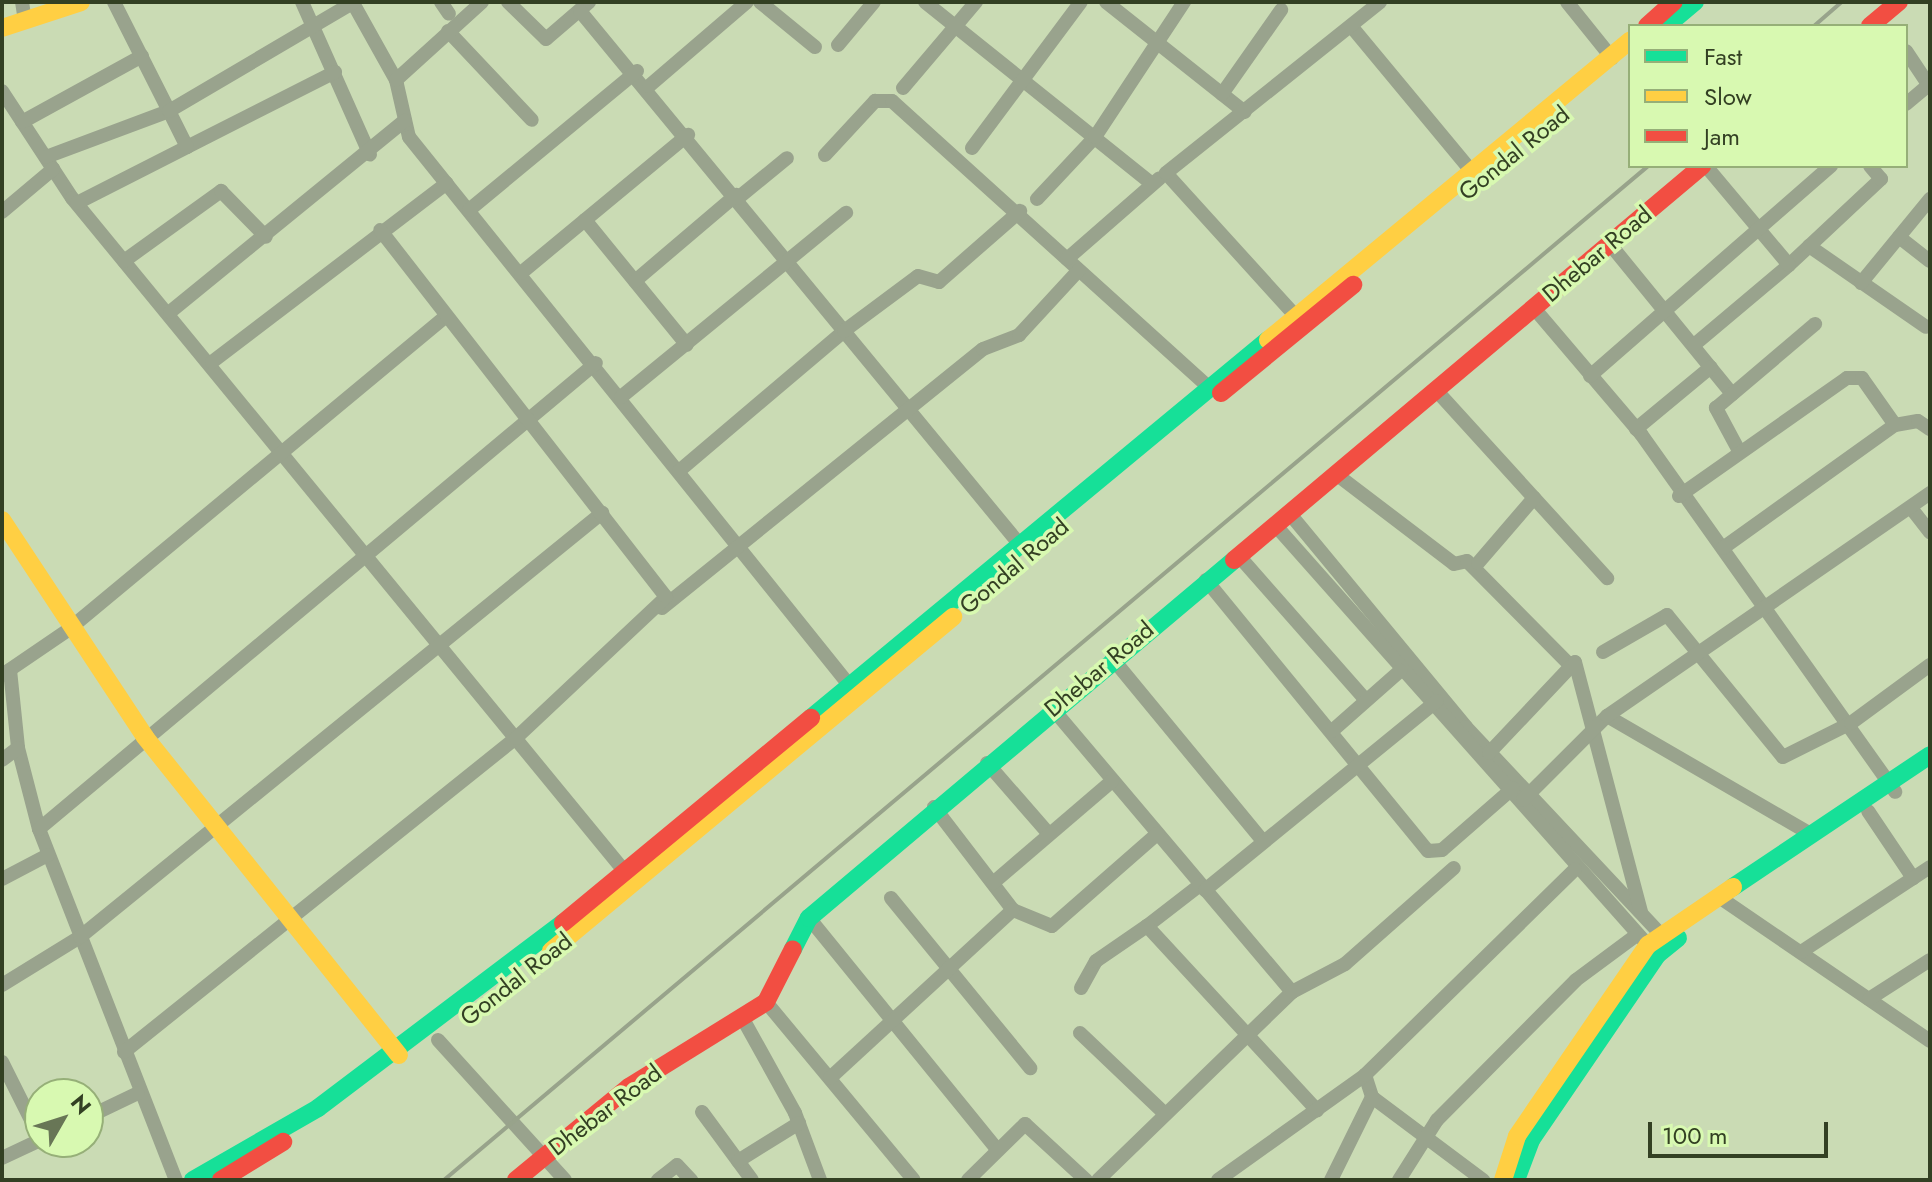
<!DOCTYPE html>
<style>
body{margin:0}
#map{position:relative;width:1932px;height:1182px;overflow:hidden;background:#cadbb4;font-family:Jost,sans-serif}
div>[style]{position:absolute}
.street>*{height:14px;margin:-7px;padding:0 7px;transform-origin:7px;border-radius:7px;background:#99a38d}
.fast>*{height:18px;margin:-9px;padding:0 9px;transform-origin:9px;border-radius:9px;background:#16e098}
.slow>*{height:18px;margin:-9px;padding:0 9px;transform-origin:9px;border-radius:9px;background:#ffcf43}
.jam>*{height:18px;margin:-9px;padding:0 9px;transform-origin:9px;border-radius:9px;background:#f24e42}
.rail>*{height:4px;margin:-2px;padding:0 2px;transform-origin:2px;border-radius:2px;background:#98a38b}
span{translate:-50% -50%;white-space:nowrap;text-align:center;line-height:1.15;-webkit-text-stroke:7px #d8f9b1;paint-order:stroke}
.street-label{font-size:24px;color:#334023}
.frame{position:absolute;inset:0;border:4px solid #334023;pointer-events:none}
.legend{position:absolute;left:1628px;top:24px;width:280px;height:144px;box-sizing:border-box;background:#d8f9b1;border:2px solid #96af78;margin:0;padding:10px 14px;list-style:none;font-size:24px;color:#334023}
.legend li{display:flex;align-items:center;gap:16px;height:40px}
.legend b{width:40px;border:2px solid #96af78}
.north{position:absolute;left:24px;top:1078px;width:80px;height:80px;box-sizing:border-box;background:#d8f9b1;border:2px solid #96af78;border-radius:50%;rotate:51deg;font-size:22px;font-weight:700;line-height:32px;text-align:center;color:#334023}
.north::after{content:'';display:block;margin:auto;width:28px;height:36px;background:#687656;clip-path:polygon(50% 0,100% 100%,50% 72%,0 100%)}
.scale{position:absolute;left:1648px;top:1122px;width:180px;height:36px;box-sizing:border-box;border:4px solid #334023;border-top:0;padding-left:10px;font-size:24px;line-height:28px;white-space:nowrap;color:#334023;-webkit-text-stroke:6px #d8f9b1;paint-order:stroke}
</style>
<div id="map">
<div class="street">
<i style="left:22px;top:2px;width:18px;rotate:81deg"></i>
<i style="left:302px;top:2px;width:167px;rotate:66deg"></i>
<i style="left:441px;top:2px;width:14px;rotate:56deg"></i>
<i style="left:508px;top:2px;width:53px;rotate:44.2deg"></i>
<i style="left:546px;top:39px;width:57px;rotate:-40.7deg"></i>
<i style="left:760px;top:2px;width:71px;rotate:39.3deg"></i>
<i style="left:925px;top:2px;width:291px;rotate:38.7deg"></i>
<i style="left:1106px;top:2px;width:177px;rotate:38.4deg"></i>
<i style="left:1567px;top:2px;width:72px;rotate:51.2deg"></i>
<i style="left:353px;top:3px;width:88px;rotate:60.8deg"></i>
<i style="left:396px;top:80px;width:58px;rotate:77.2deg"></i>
<i style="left:409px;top:137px;width:704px;rotate:51.23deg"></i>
<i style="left:580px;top:11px;width:693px;rotate:50.5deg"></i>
<i style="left:1351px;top:26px;width:190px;rotate:50.3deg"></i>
<i style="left:448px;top:31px;width:122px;rotate:46.7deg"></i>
<i style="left:838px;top:45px;width:56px;rotate:-50.1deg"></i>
<i style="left:1906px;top:51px;width:43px;rotate:56.3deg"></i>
<i style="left:396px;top:80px;width:116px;rotate:-42.2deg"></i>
<i style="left:649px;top:86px;width:129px;rotate:-40.6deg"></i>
<i style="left:903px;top:88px;width:113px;rotate:-49.7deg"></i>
<i style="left:2px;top:91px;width:128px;rotate:56.8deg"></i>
<i style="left:72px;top:198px;width:880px;rotate:50.63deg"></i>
<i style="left:1222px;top:94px;width:103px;rotate:-54.9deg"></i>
<i style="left:1906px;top:104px;width:30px;rotate:-40deg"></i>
<i style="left:22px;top:122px;width:137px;rotate:-28.8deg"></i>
<i style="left:187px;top:147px;width:166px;rotate:-26.9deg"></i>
<i style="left:972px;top:148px;width:182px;rotate:-53.3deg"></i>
<i style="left:825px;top:155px;width:74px;rotate:-47.2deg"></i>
<i style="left:875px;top:101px;width:17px"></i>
<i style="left:892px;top:101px;width:426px;rotate:42.1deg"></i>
<i style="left:46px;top:157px;width:131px;rotate:-20.5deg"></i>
<i style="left:169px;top:111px;width:122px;rotate:-116.8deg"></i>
<i style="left:738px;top:198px;width:63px;rotate:-39.2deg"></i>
<i style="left:1037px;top:199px;width:85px;rotate:-46.9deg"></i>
<i style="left:1095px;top:137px;width:162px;rotate:-56.6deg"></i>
<i style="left:77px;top:203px;width:123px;rotate:-27deg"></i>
<i style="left:187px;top:147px;width:40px;rotate:-116.6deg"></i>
<i style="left:169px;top:111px;width:215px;rotate:-30.5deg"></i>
<i style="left:469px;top:210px;width:218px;rotate:-39.6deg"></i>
<i style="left:2px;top:212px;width:67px;rotate:-40.1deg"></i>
<i style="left:585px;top:220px;width:161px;rotate:50.8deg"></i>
<i style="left:1899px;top:237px;width:39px;rotate:38deg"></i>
<i style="left:1609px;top:243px;width:195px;rotate:50.8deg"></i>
<i style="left:1809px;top:246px;width:142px;rotate:34.7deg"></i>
<i style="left:1067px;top:259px;width:123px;rotate:-41.1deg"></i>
<i style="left:124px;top:261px;width:120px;rotate:-35.8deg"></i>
<i style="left:221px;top:191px;width:64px;rotate:45.6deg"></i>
<i style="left:1789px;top:265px;width:126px;rotate:-43.1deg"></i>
<i style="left:1881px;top:179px;width:17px;rotate:-130deg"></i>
<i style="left:521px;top:273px;width:217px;rotate:-39.6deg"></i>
<i style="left:635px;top:281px;width:133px;rotate:-40.4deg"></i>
<i style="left:1861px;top:283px;width:109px;rotate:-50.6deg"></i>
<i style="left:1533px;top:307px;width:167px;rotate:49.6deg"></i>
<i style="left:1641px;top:434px;width:439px;rotate:54.6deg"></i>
<i style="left:170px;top:312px;width:303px;rotate:-39.2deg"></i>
<i style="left:1301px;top:322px;width:201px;rotate:-132.2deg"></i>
<i style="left:1166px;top:173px;width:274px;rotate:-38.6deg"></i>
<i style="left:1694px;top:345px;width:124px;rotate:-40.1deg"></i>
<i style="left:1789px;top:265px;width:129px;rotate:-130deg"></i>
<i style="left:212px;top:362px;width:295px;rotate:-37.3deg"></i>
<i style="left:1590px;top:376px;width:320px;rotate:-41.1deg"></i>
<i style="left:1435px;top:389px;width:256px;rotate:47.7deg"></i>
<i style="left:621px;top:397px;width:291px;rotate:-39.3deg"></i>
<i style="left:1636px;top:429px;width:97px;rotate:-39.6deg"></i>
<i style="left:1738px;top:449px;width:47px;rotate:-118.2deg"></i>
<i style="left:1716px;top:408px;width:130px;rotate:-40.3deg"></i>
<i style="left:679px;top:471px;width:216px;rotate:-40.3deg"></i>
<i style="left:844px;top:331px;width:92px;rotate:-36.6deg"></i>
<i style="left:918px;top:276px;width:22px;rotate:16deg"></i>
<i style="left:939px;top:282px;width:108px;rotate:-41.2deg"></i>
<i style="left:1336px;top:474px;width:148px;rotate:37.3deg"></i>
<i style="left:1454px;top:564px;width:13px;rotate:-13deg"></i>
<i style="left:1467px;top:561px;width:144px;rotate:45.3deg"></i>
<i style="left:1679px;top:496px;width:205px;rotate:-35.1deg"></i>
<i style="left:1847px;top:378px;width:15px"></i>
<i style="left:1862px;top:378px;width:57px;rotate:54.9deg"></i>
<i style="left:1911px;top:508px;width:31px;rotate:52deg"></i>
<i style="left:1290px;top:514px;width:276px;rotate:50.4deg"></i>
<i style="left:1466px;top:727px;width:295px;rotate:46.8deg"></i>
<i style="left:1276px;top:526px;width:570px;rotate:48.42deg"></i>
<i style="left:1723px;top:548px;width:211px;rotate:-35.6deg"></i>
<i style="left:1895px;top:425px;width:23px;rotate:-10deg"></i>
<i style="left:1918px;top:421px;width:14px;rotate:34deg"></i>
<i style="left:1238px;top:555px;width:193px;rotate:48.6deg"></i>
<i style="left:1478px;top:563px;width:86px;rotate:-49.3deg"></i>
<i style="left:1206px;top:580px;width:350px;rotate:50.7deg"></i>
<i style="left:1428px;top:851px;width:14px;rotate:-4deg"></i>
<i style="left:1442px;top:850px;width:94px;rotate:-41.1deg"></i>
<i style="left:662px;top:608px;width:412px;rotate:-38.9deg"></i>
<i style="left:983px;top:349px;width:39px;rotate:-21deg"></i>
<i style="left:1019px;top:335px;width:88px;rotate:-47.3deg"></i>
<i style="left:1603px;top:652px;width:74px;rotate:-30deg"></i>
<i style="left:1667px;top:615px;width:183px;rotate:50.8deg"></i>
<i style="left:1783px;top:757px;width:76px;rotate:-26.6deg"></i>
<i style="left:1851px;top:723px;width:98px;rotate:-36.3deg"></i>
<i style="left:1112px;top:658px;width:237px;rotate:50.5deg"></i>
<i style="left:10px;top:670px;width:78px;rotate:84.1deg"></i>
<i style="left:18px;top:748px;width:84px;rotate:75.5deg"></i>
<i style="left:39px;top:829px;width:377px;rotate:68.7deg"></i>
<i style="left:2px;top:675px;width:80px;rotate:-34.3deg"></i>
<i style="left:68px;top:630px;width:491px;rotate:-39.7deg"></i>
<i style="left:1052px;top:708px;width:372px;rotate:49.8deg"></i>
<i style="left:1607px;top:716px;width:237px;rotate:30.1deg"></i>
<i style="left:1332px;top:731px;width:91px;rotate:-41.4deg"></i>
<i style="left:1489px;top:753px;width:125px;rotate:-46.6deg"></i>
<i style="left:1575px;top:662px;width:259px;rotate:75.2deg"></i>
<i style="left:2px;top:760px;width:20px;rotate:-37deg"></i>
<i style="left:987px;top:763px;width:93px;rotate:48.9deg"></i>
<i style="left:1523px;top:800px;width:119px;rotate:-45deg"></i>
<i style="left:1607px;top:716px;width:393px;rotate:-34.6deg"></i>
<i style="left:934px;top:807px;width:130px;rotate:52.5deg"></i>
<i style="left:1013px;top:910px;width:42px;rotate:22.3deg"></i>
<i style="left:1052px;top:926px;width:140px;rotate:-41.2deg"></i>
<i style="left:1868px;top:811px;width:81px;rotate:56.1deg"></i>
<i style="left:39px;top:829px;width:726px;rotate:-39.92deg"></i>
<i style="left:2px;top:879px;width:52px;rotate:-27.6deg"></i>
<i style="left:993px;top:883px;width:157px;rotate:-40.6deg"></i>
<i style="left:1200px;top:885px;width:67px;rotate:142.3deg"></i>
<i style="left:1147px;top:926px;width:251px;rotate:47.3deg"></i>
<i style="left:1205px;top:890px;width:299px;rotate:-39.2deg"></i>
<i style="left:1719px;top:897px;width:255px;rotate:34.3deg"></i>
<i style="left:891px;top:898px;width:220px;rotate:50.7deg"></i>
<i style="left:809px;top:918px;width:296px;rotate:50.9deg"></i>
<i style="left:1801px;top:952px;width:154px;rotate:-33.4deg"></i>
<i style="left:2px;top:985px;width:92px;rotate:-31.6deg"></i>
<i style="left:80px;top:937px;width:673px;rotate:-39.09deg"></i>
<i style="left:1081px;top:988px;width:31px;rotate:-61deg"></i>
<i style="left:1096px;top:961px;width:62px;rotate:-34.5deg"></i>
<i style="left:1869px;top:999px;width:72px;rotate:-32.6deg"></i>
<i style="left:766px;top:1002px;width:231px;rotate:50.3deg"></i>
<i style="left:743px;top:1019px;width:107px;rotate:61deg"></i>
<i style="left:795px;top:1113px;width:72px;rotate:69.5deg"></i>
<i style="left:1080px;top:1033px;width:117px;rotate:43.6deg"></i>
<i style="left:438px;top:1040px;width:189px;rotate:47.8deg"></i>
<i style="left:124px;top:1052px;width:502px;rotate:-38.7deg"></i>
<i style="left:516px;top:738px;width:206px;rotate:-43.2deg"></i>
<i style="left:666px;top:597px;width:465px;rotate:-127.9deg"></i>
<i style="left:2px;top:1062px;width:85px;rotate:63.4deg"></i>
<i style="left:1365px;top:1075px;width:23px;rotate:72deg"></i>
<i style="left:1372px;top:1097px;width:139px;rotate:36.8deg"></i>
<i style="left:830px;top:1078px;width:248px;rotate:-42.6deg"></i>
<i style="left:702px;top:1112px;width:84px;rotate:53.7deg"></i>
<i style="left:88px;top:1117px;width:55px;rotate:-25.6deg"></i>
<i style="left:2px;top:1158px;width:42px;rotate:-25.3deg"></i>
<i style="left:738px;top:1161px;width:72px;rotate:-31.9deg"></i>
<i style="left:658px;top:1180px;width:24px;rotate:-38deg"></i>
<i style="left:677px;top:1165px;width:21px;rotate:47deg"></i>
<i style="left:968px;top:1180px;width:80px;rotate:-44.5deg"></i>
<i style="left:1025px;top:1124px;width:83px;rotate:42.6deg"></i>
<i style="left:1098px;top:1180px;width:270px;rotate:-44.1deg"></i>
<i style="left:1292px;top:992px;width:60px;rotate:-27.8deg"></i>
<i style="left:1345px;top:964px;width:145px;rotate:-41.4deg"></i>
<i style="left:1218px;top:1180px;width:181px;rotate:-35.5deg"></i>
<i style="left:1365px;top:1075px;width:294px;rotate:-44.4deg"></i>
<i style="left:1331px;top:1180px;width:93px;rotate:-63.7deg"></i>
<i style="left:1399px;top:1180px;width:71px;rotate:-57.7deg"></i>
<i style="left:1437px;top:1120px;width:197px;rotate:-45.2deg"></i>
<i style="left:1576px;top:980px;width:77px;rotate:-36.6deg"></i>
</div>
<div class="fast">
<i style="left:1666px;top:26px;width:38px;rotate:-40deg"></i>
<i style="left:811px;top:718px;width:593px;rotate:-39.6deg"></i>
<i style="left:1733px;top:887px;width:237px;rotate:-33.8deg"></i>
<i style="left:793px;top:949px;width:35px;rotate:-63deg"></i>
<i style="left:809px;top:918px;width:556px;rotate:-40.11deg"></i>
<i style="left:193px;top:1180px;width:144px;rotate:-29.9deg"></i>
<i style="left:318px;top:1108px;width:307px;rotate:-37.1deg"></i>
<i style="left:1516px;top:1180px;width:43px;rotate:-69.4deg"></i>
<i style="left:1531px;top:1140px;width:224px;rotate:-55.7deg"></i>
<i style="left:1657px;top:955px;width:27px;rotate:-39deg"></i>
</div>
<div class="slow">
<i style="left:2px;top:28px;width:83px;rotate:-18.2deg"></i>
<i style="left:1268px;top:340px;width:470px;rotate:-39.6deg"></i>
<i style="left:2px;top:520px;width:260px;rotate:56.6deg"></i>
<i style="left:145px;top:737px;width:407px;rotate:51.4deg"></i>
<i style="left:551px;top:951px;width:523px;rotate:-39.72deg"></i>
<i style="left:1503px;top:1180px;width:46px;rotate:-72.3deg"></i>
<i style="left:1517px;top:1136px;width:232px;rotate:-55.6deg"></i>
<i style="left:1648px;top:945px;width:103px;rotate:-34.3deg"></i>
</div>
<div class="jam">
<i style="left:1647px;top:26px;width:36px;rotate:-42deg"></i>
<i style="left:1870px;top:26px;width:38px;rotate:-40deg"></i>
<i style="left:1221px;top:393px;width:171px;rotate:-39.3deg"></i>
<i style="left:1234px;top:560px;width:612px;rotate:-40.09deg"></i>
<i style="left:563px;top:923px;width:322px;rotate:-39.6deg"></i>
<i style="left:221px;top:1180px;width:73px;rotate:-31.5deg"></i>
<i style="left:516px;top:1180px;width:146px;rotate:-39.5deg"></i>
<i style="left:629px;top:1087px;width:161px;rotate:-31.8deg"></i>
<i style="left:766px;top:1002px;width:59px;rotate:-63deg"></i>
</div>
<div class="rail">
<i style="left:1814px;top:26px;width:37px;rotate:-41deg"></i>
<i style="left:444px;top:1180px;width:1574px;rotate:-40.1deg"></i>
</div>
<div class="street-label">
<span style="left:1514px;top:153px;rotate:-39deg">Gondal Road</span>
<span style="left:1597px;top:254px;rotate:-40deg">Dhebar Road</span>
<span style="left:1014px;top:566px;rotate:-40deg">Gondal Road</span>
<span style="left:1099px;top:669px;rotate:-40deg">Dhebar Road</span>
<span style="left:516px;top:979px;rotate:-38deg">Gondal Road</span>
<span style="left:605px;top:1110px;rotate:-37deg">Dhebar Road</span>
</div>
<div class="frame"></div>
<ul class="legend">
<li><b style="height:10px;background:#16e098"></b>Fast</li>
<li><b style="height:10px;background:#ffcf43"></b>Slow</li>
<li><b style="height:10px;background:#f24e42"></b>Jam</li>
</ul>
<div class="north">N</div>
<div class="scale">100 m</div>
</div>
